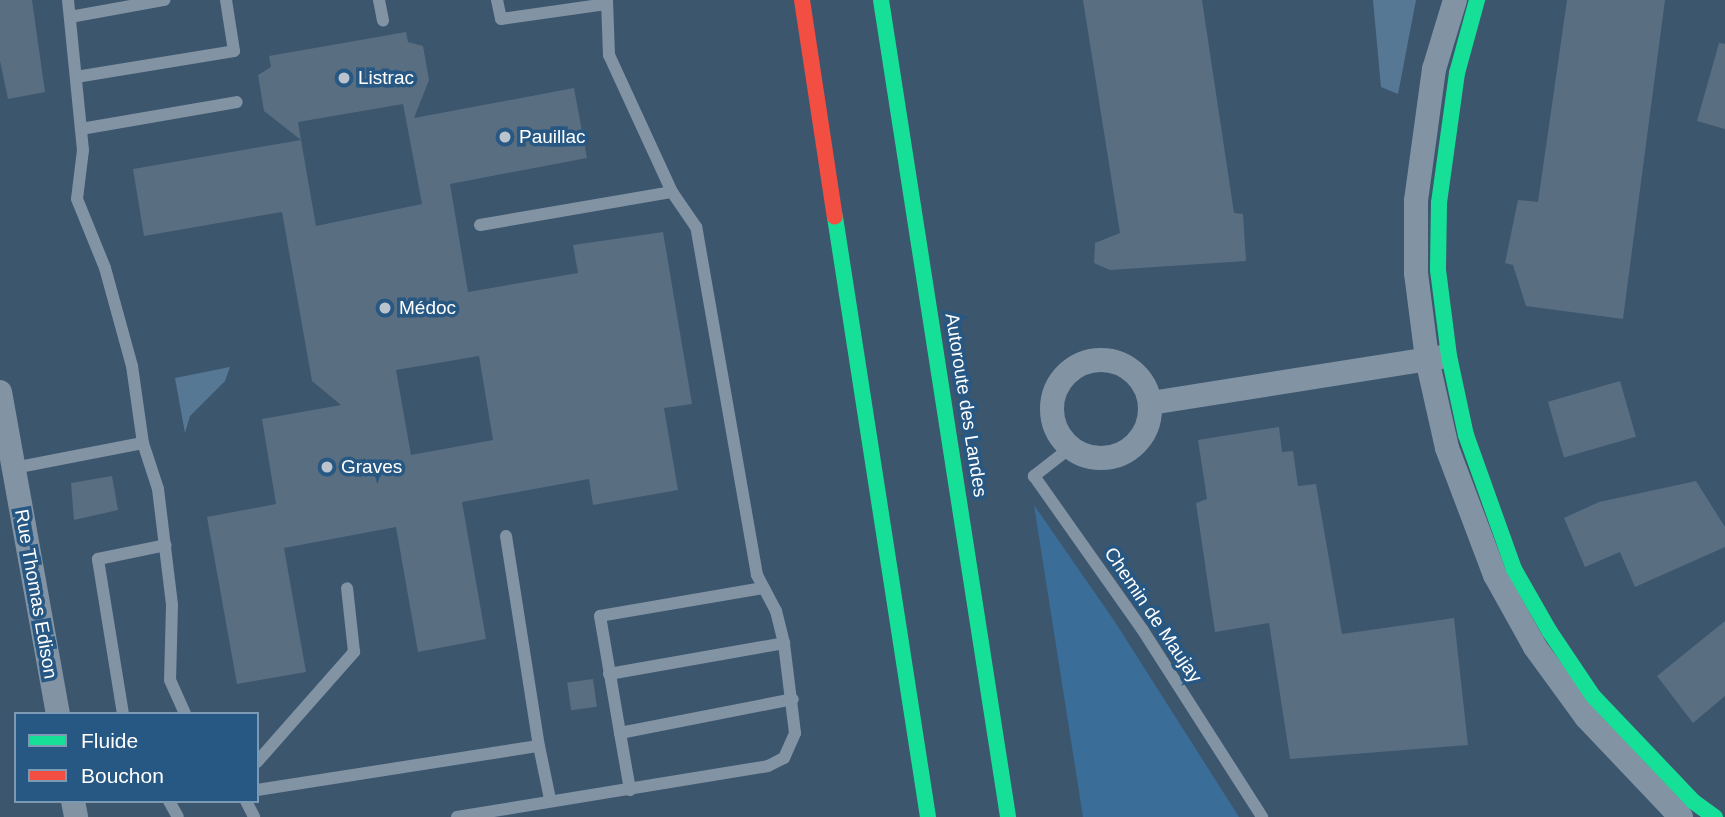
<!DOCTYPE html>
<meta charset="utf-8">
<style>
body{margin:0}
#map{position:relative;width:1725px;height:817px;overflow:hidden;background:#3c566e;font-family:Helvetica,sans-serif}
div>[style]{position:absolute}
.green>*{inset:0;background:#3b6d99}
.water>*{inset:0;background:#567895}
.building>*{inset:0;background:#596e80;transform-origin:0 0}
.lane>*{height:12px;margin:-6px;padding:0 6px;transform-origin:6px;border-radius:6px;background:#8293a4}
.street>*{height:24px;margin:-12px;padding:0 12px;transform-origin:12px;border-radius:12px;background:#8293a4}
.street>.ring{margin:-12px;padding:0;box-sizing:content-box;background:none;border:24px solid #8293a4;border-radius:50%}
.fast>*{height:16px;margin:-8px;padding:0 8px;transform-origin:8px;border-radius:8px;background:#16e098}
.jam>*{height:16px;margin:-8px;padding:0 8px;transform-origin:8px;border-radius:8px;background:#f24e42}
.dots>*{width:19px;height:19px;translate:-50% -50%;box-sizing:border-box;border:4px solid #275783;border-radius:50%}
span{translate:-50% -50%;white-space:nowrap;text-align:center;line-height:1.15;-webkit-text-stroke:7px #275783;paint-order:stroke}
.poi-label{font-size:19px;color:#fff}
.left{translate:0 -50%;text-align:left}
.street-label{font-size:19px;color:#fff}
.legend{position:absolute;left:14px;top:712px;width:245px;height:91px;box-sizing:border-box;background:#275783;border:2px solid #7d9ab5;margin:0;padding:9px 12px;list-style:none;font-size:21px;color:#fff}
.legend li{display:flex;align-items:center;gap:14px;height:35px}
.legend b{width:35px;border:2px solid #7d9ab5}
</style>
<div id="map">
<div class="green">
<i style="clip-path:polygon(1034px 505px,1115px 622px,1239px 817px,1083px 817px)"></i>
</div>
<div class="water">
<i style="clip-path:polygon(1373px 0,1416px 0,1398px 94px,1381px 87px)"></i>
<i style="clip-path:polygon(230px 367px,225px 381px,190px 416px,185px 433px,175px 378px)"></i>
</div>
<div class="building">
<i style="clip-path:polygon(0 0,32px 0,45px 92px,8px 99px,0 61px)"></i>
<i style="clip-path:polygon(1083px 0,1202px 0,1234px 213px,1243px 214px,1246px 261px,1110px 270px,1094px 263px,1095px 243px,1120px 233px)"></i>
<i style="clip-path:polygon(1567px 0,1665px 0,1623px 319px,1526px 306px,1513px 265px,1505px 263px,1518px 200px,1538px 202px)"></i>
<i style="clip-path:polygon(evenodd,406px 32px,408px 42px,423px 46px,429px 80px,414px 118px,574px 88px,587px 158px,450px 184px,468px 292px,578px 273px,573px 245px,663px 232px,692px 404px,664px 408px,678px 490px,593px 505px,589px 479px,462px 502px,486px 639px,418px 652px,396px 527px,284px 548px,306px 672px,237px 684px,207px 517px,276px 504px,262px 419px,341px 405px,312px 381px,282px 212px,144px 236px,133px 169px,301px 140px,316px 226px,422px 204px,403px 104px,298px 122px,301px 140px,264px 111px,258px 75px,271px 67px,269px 56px,406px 32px,479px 356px,493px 440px,411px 455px,396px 370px,479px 356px)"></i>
<i style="clip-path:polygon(1719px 43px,1725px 44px,1725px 129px,1697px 121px)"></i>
<i style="left:1620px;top:381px;width:58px;height:75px;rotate:74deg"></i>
<i style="clip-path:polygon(1279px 427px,1282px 452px,1293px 451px,1298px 486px,1316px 484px,1342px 634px,1454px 618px,1468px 745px,1290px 759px,1269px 623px,1215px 632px,1196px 503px,1207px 499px,1198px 440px)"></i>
<i style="clip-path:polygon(112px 476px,118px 510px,74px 520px,71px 483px)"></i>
<i style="clip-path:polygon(1696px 481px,1725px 527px,1725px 547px,1635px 587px,1620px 552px,1585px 567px,1564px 518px,1599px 502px)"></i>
<i style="clip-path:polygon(1725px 621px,1725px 696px,1693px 723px,1657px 676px)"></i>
<i style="left:593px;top:679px;width:28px;height:26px;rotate:82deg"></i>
</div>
<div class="lane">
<i style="left:68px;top:0;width:151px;rotate:84.3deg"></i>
<i style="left:83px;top:150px;width:49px;rotate:97deg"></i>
<i style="left:77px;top:199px;width:74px;rotate:67.9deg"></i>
<i style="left:105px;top:268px;width:102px;rotate:74.6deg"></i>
<i style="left:132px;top:366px;width:78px;rotate:81.9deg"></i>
<i style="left:143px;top:443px;width:48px;rotate:71.9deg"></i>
<i style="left:158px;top:489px;width:117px;rotate:83.1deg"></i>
<i style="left:172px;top:605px;width:75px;rotate:91.5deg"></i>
<i style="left:170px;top:680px;width:37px;rotate:66deg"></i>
<i style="left:379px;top:0;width:21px;rotate:79deg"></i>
<i style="left:497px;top:0;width:19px;rotate:78deg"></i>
<i style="left:501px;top:19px;width:106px;rotate:-8.1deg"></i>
<i style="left:70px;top:17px;width:96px;rotate:-10.3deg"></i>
<i style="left:76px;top:77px;width:160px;rotate:-9.3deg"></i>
<i style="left:234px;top:51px;width:52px;rotate:-98.9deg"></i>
<i style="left:81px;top:129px;width:158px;rotate:-9.8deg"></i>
<i style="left:480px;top:225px;width:195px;rotate:-9.8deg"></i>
<i style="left:1070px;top:448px;width:46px;rotate:142.1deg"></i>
<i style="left:1034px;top:476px;width:187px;rotate:54.8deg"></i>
<i style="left:1142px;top:629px;width:223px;rotate:57.4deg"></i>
<i style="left:14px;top:468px;width:131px;rotate:-11deg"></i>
<i style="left:506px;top:536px;width:213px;rotate:81.1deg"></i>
<i style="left:763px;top:588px;width:165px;rotate:170.3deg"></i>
<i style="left:600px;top:616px;width:119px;rotate:80.3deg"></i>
<i style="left:620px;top:733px;width:176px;rotate:-11.1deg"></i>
<i style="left:609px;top:674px;width:178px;rotate:-10deg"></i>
<i style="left:123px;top:714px;width:157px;rotate:-99.2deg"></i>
<i style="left:98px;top:559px;width:69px;rotate:-11.6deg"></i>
<i style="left:620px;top:733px;width:58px;rotate:80deg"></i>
<i style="left:257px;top:762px;width:147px;rotate:-48.6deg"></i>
<i style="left:354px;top:652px;width:64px;rotate:-96.2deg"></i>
<i style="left:257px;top:790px;width:285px;rotate:-8.9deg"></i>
<i style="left:539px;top:746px;width:54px;rotate:78.3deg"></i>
<i style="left:169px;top:801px;width:18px;rotate:61deg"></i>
<i style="left:246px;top:801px;width:18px;rotate:63deg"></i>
<i style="left:457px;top:817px;width:315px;rotate:-9.3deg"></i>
<i style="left:768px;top:766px;width:18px;rotate:-27deg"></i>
<i style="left:784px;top:758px;width:27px;rotate:-66deg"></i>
<i style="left:795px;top:733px;width:91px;rotate:-97deg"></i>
<i style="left:784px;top:643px;width:33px;rotate:-104deg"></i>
<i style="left:776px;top:611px;width:41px;rotate:-117.8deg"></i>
<i style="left:757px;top:575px;width:353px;rotate:-99.9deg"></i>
<i style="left:696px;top:227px;width:42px;rotate:-124.4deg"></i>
<i style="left:672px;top:192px;width:151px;rotate:-114.7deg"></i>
<i style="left:609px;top:55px;width:55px;rotate:-92.1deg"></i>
</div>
<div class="street">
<i style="left:1455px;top:0;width:72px;rotate:106.9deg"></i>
<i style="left:1434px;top:69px;width:132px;rotate:97.8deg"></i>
<i style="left:1416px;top:200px;width:73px;rotate:90deg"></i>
<i style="left:1416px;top:273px;width:87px;rotate:82.7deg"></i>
<i style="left:1427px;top:359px;width:91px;rotate:77.3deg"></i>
<i style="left:1447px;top:448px;width:136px;rotate:69.3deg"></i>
<i style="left:1495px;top:575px;width:82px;rotate:60.9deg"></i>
<i style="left:1535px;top:647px;width:87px;rotate:53.9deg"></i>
<i style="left:1586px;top:717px;width:138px;rotate:46.5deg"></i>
<i class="ring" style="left:1052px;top:360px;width:74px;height:74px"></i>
<i style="left:0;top:392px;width:327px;rotate:79.8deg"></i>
<i style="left:1151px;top:403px;width:294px;rotate:-9deg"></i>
<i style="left:73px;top:801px;width:16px;rotate:79deg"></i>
</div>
<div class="fast">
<i style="left:881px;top:0;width:827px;rotate:81.16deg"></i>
<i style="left:1477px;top:0;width:76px;rotate:105.3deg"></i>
<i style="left:1457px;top:73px;width:131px;rotate:97.9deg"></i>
<i style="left:1439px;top:203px;width:67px;rotate:90.9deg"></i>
<i style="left:1438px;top:270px;width:87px;rotate:82.7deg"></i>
<i style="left:1449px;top:356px;width:81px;rotate:77.9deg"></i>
<i style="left:1466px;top:435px;width:142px;rotate:70.3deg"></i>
<i style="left:1514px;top:569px;width:73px;rotate:60.3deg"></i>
<i style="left:1550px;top:632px;width:77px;rotate:56.1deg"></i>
<i style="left:1593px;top:696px;width:146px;rotate:46.4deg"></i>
<i style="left:1694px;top:802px;width:26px;rotate:36deg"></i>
<i style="left:835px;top:217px;width:607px;rotate:81.19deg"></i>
</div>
<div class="jam">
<i style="left:802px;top:0;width:219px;rotate:81.4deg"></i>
</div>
<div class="dots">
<i style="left:344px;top:78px;background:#bbc4cc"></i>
<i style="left:505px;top:137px;background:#bbc4cc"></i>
<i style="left:385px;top:308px;background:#bbc4cc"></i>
<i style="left:327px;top:467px;background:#bbc4cc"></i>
</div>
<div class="poi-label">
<span class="left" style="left:358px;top:78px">Listrac</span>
<span class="left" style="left:519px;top:137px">Pauillac</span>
<span class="left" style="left:399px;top:308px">Médoc</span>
<span class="left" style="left:341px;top:467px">Graves</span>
</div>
<div class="street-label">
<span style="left:966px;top:405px;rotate:81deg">Autoroute des Landes</span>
<span style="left:36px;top:594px;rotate:80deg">Rue Thomas Edison</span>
<span style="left:1153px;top:615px;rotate:56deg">Chemin de Maujay</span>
</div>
<ul class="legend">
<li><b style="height:9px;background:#16e098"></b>Fluide</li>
<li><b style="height:9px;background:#f24e42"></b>Bouchon</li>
</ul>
</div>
